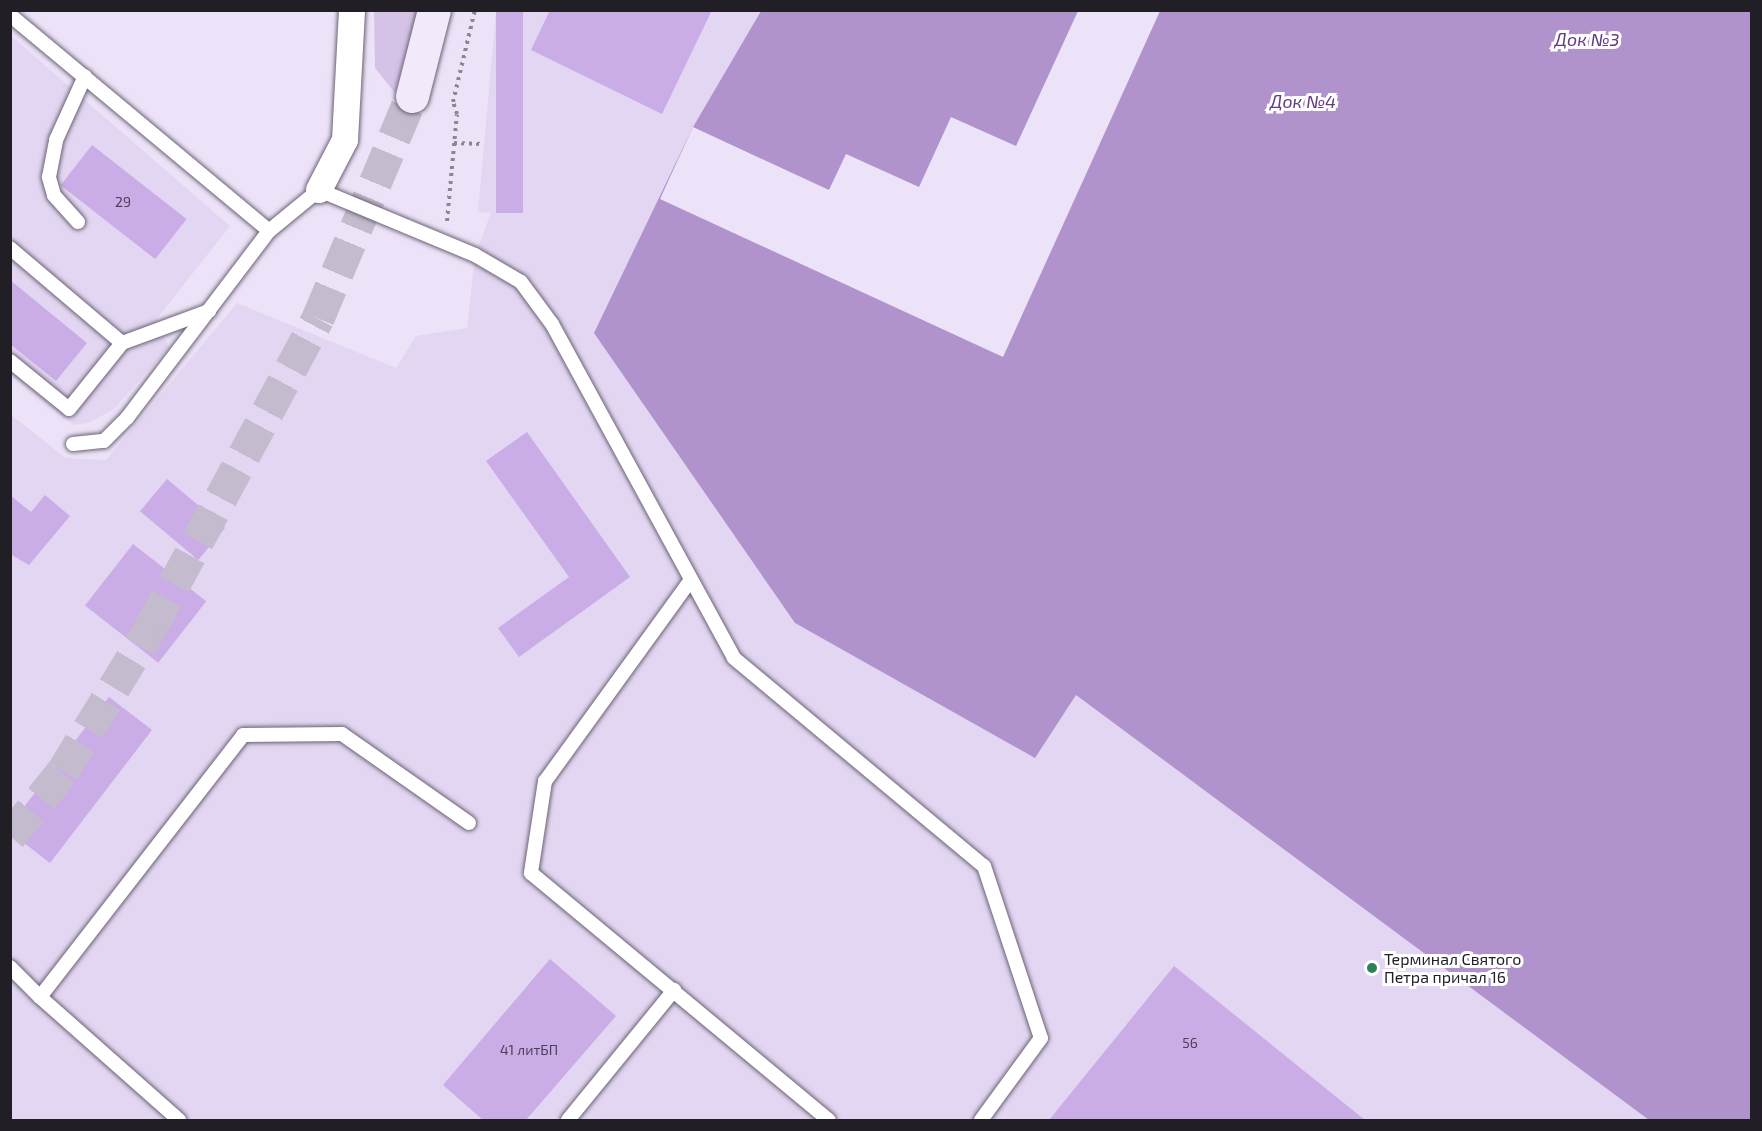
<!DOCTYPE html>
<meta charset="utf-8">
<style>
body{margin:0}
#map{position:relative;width:1762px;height:1131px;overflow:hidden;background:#ede3f8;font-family:"Exo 2",sans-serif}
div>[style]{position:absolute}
.built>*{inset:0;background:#e3d6f2}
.green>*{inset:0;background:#d5c3e7}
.water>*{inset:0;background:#b093cc}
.pier>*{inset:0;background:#ede3f8}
.building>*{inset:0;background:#caace7;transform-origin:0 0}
.secondary-tunnel>*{height:33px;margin-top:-16.5px;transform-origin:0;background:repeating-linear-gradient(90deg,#c4bcce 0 33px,transparent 0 49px)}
.path>*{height:4px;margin-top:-2px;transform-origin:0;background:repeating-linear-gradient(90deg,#8c8594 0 3px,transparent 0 7.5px)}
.roads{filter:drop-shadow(0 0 2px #6c6375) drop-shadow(0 0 2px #6c6375)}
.lane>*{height:14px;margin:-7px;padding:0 7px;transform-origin:7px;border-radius:7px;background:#fff}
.street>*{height:26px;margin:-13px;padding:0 13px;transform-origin:13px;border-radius:13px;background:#fff}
.secondary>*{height:33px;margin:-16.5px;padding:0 16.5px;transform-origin:16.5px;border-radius:16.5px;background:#f2e9fb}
.dots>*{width:16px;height:16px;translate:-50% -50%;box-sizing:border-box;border:3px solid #fff;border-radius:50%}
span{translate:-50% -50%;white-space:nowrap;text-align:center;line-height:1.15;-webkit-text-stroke:6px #fff;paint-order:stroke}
.number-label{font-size:14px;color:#4c4256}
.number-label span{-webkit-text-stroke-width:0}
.poi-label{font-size:16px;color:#221e26}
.left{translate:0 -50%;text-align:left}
.water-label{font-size:18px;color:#633c83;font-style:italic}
.frame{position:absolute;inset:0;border:12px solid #221e26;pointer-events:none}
</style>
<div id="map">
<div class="built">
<i style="clip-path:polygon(496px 11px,761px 11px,693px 127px,660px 199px,1076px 695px,1649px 1120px,11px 1120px,10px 414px,66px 458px,106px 460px,237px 303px,396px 368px,416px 336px,467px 328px,475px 255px,491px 213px,478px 212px)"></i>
<i style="clip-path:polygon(10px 35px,230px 226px,156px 320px,169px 347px,113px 410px,88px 423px,73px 425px,11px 375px)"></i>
</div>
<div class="green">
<i style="clip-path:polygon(374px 11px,418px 11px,395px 93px,375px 68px)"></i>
</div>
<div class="water">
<i style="clip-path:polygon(761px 11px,1751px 11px,1751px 1120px,1649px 1120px,1076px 695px,1035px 758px,795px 623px,594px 333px,693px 127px)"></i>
</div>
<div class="pier">
<i style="clip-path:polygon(1078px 11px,1160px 11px,1003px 357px,660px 199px,693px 127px,829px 190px,846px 154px,919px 187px,951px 117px,1016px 146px)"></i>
</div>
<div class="building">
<i style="left:496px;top:10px;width:27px;height:203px"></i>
<i style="clip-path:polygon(550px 10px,712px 10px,662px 114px,531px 50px)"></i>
<i style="left:92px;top:145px;width:120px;height:51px;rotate:38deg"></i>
<i style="clip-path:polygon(10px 280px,87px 343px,56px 381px,10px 344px)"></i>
<i style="clip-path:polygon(527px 432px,630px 577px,519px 657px,498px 628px,569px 577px,486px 461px)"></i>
<i style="left:167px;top:479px;width:76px;height:42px;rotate:40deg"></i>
<i style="clip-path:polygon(10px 495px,31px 512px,45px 495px,70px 516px,29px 565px,10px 554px)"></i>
<i style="left:133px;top:544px;width:93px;height:78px;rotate:38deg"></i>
<i style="clip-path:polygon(109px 697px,152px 730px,50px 863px,10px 832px,10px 825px)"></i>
<i style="clip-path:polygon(550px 959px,616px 1016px,526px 1120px,483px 1120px,443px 1085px)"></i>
<i style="clip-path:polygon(1174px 966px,1365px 1120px,1049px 1120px)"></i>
</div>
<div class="secondary-tunnel">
<i style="left:10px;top:836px;width:84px;rotate:-50.8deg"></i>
<i style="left:63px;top:771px;width:169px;rotate:-58.6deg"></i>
<i style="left:151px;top:627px;width:351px;rotate:-61.6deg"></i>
<i style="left:318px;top:318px;width:241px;rotate:-67.1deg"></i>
</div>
<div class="path">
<i style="left:454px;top:143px;width:30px;rotate:2deg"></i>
<i style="left:447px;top:221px;width:107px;rotate:-84.7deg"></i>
<i style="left:457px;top:114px;width:13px;rotate:-108deg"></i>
<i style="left:453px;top:102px;width:95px;rotate:-76.6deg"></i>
</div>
<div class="roads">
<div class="lane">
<i style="left:10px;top:15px;width:337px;rotate:39.8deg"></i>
<i style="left:269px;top:231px;width:65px;rotate:-39.4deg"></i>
<i style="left:319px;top:190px;width:169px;rotate:22.6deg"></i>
<i style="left:475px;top:255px;width:53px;rotate:30.4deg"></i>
<i style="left:521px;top:282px;width:52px;rotate:53.6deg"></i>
<i style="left:552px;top:324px;width:380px;rotate:61.4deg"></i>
<i style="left:734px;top:658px;width:325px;rotate:39.8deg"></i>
<i style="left:984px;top:866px;width:181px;rotate:71.7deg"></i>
<i style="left:1041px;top:1038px;width:102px;rotate:126.2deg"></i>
<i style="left:78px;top:222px;width:36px;rotate:-132deg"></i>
<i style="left:54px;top:195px;width:19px;rotate:-106deg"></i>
<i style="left:49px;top:177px;width:38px;rotate:-79deg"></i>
<i style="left:56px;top:140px;width:70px;rotate:-65.6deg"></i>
<i style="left:10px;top:248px;width:147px;rotate:40.3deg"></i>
<i style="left:10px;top:361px;width:76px;rotate:39.1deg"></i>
<i style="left:69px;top:409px;width:85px;rotate:-51.2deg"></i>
<i style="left:122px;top:343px;width:93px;rotate:-20.2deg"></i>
<i style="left:73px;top:444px;width:31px;rotate:-6deg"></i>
<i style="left:104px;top:441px;width:33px;rotate:-45deg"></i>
<i style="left:127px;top:418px;width:235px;rotate:-52.8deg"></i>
<i style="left:690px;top:581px;width:247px;rotate:125.9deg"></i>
<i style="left:545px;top:781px;width:93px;rotate:98.7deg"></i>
<i style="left:531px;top:873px;width:387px;rotate:39.7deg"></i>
<i style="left:10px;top:967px;width:42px;rotate:45deg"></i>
<i style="left:40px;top:997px;width:331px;rotate:-52.2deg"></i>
<i style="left:243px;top:735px;width:99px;rotate:-0.6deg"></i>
<i style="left:342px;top:734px;width:155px;rotate:35deg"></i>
<i style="left:40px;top:997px;width:186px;rotate:41.5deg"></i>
<i style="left:568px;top:1120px;width:168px;rotate:-50.8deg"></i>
</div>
<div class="street">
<i style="left:319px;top:190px;width:56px;rotate:-62.5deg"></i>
<i style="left:345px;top:140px;width:130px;rotate:-86.9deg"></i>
</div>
<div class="secondary">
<i style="left:412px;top:96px;width:89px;rotate:-75.7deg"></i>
</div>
</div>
<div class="dots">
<i style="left:1372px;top:968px;background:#2b8256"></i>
</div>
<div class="number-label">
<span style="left:123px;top:202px">29</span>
<span style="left:1190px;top:1043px">56</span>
<span style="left:529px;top:1050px">41 литБП</span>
</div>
<div class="poi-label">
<span class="left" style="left:1384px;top:968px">Терминал Святого<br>Петра причал 16</span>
</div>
<div class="water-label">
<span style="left:1587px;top:39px">Док №3</span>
<span style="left:1303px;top:101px">Док №4</span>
</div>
<div class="frame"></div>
</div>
